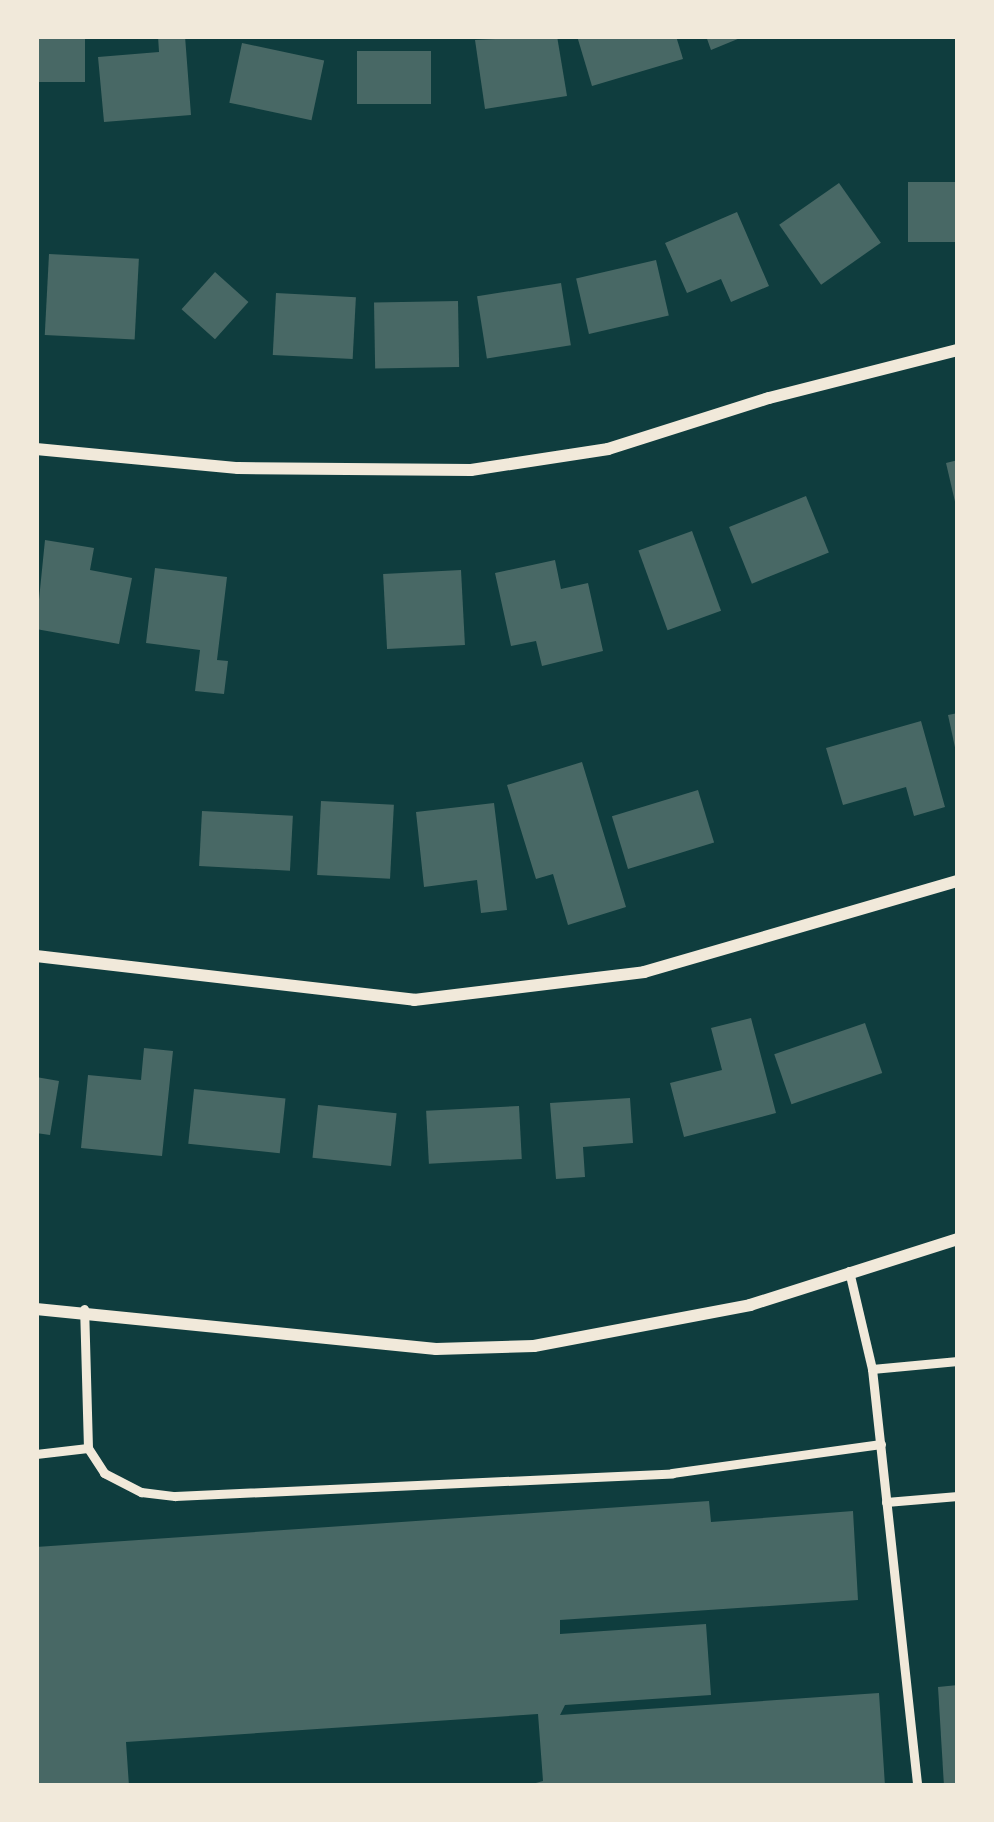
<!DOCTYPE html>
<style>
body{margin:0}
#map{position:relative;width:994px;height:1822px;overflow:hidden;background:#0f3d3e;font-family:Signika,sans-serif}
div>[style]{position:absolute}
.building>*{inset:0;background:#486865;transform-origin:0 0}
.service>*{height:9px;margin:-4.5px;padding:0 4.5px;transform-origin:4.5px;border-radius:4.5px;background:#f1e9da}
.minor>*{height:12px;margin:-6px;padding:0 6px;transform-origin:6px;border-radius:6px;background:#f1e9da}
span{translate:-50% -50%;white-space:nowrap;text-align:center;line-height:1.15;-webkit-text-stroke:9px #f1e9da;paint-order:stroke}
.frame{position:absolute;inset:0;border:39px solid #f1e9da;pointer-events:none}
</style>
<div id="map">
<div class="building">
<i style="left:36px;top:36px;width:49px;height:46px"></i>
<i style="clip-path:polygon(158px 36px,185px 36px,191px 115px,104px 122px,98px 57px,159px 52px)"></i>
<i style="clip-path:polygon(557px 36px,567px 96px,485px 109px,475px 40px)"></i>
<i style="clip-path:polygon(577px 36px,676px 36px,683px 59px,592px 86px)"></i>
<i style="clip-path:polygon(706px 36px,745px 36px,711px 50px)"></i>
<i style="left:242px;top:43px;width:84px;height:61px;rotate:12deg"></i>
<i style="left:357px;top:51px;width:74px;height:53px"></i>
<i style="left:958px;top:182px;width:60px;height:50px;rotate:90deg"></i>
<i style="left:839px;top:183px;width:73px;height:73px;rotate:55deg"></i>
<i style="clip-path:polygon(737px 212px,769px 286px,731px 302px,721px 279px,687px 293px,665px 243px)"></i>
<i style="left:49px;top:254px;width:90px;height:81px;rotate:3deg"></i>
<i style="left:656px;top:260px;width:57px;height:82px;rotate:77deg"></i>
<i style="left:215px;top:272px;width:45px;height:50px;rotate:42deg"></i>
<i style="left:561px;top:283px;width:63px;height:85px;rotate:81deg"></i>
<i style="left:276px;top:293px;width:80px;height:62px;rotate:3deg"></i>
<i style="left:458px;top:301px;width:66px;height:84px;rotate:89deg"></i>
<i style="clip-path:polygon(958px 460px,958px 506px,956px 506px,946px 463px)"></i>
<i style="left:806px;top:496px;width:61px;height:83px;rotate:68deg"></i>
<i style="left:692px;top:531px;width:85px;height:57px;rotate:70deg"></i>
<i style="clip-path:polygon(45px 540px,94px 548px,90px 570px,132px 578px,119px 644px,36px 629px)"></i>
<i style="clip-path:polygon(555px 560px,561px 589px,588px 583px,603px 651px,542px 666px,536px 641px,511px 646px,495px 573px)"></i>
<i style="clip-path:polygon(155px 568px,227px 577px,217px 660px,228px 661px,224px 694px,195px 691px,200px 650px,146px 643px)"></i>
<i style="left:461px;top:570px;width:75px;height:78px;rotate:87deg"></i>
<i style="clip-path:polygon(958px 713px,958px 752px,956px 752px,948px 715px)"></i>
<i style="clip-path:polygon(921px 721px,945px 807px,914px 816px,906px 787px,843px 805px,826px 748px)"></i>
<i style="clip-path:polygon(582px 762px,626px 907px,568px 925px,553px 874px,536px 879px,507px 785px)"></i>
<i style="left:698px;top:790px;width:55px;height:90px;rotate:73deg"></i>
<i style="left:321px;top:801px;width:73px;height:74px;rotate:3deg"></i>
<i style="clip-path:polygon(494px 803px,507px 910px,481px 913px,477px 880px,424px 887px,416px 812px)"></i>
<i style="left:202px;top:811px;width:91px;height:55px;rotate:3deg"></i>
<i style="clip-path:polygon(751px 1018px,776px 1113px,684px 1137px,670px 1083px,722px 1070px,711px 1028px)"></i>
<i style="left:865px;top:1023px;width:53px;height:96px;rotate:71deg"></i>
<i style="clip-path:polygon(144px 1048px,173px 1051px,162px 1156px,81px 1148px,88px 1075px,141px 1080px)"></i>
<i style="clip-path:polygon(36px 1077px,59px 1081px,50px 1135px,36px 1133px)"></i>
<i style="left:194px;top:1089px;width:92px;height:55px;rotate:6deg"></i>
<i style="clip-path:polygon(630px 1098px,633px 1143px,583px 1147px,585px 1177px,556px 1179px,550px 1103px)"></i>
<i style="left:318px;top:1105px;width:79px;height:53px;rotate:6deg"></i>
<i style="left:519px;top:1106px;width:53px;height:93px;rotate:87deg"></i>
<i style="clip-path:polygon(709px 1501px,711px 1522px,853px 1511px,858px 1600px,560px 1620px,560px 1634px,706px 1624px,711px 1695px,565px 1705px,560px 1715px,879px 1693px,885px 1786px,525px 1786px,543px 1781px,538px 1714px,126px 1742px,129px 1786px,36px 1786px,36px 1547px)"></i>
<i style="clip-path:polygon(958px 1685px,958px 1786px,944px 1786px,938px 1687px)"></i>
</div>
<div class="service">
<i style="left:849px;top:1271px;width:101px;rotate:76.8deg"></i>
<i style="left:872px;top:1369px;width:419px;rotate:83.8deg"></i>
<i style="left:872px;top:1369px;width:86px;rotate:-5.3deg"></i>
<i style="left:88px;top:1448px;width:30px;rotate:57deg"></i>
<i style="left:104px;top:1473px;width:42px;rotate:27.2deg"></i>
<i style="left:141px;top:1492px;width:34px;rotate:7deg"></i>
<i style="left:175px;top:1496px;width:498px;rotate:-2.6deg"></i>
<i style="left:672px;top:1473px;width:211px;rotate:-7.9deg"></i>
<i style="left:36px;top:1454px;width:52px;rotate:-6.6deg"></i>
<i style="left:88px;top:1448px;width:139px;rotate:-91.6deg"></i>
<i style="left:886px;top:1502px;width:72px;rotate:-4.8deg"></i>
</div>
<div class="minor">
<i style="left:36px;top:449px;width:203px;rotate:5.4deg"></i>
<i style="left:238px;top:468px;width:233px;rotate:0.5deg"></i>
<i style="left:471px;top:470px;width:139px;rotate:-8.7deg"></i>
<i style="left:608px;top:449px;width:169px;rotate:-17.6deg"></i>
<i style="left:769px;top:398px;width:195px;rotate:-14.3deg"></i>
<i style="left:36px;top:956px;width:381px;rotate:6.6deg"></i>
<i style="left:414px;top:1000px;width:232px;rotate:-6.9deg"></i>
<i style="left:644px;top:972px;width:327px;rotate:-16.2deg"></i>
<i style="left:36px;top:1309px;width:402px;rotate:5.7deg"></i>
<i style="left:436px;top:1349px;width:98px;rotate:-1.8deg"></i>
<i style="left:534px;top:1346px;width:220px;rotate:-10.7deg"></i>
<i style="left:750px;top:1305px;width:218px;rotate:-17.6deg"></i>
</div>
<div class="frame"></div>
</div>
